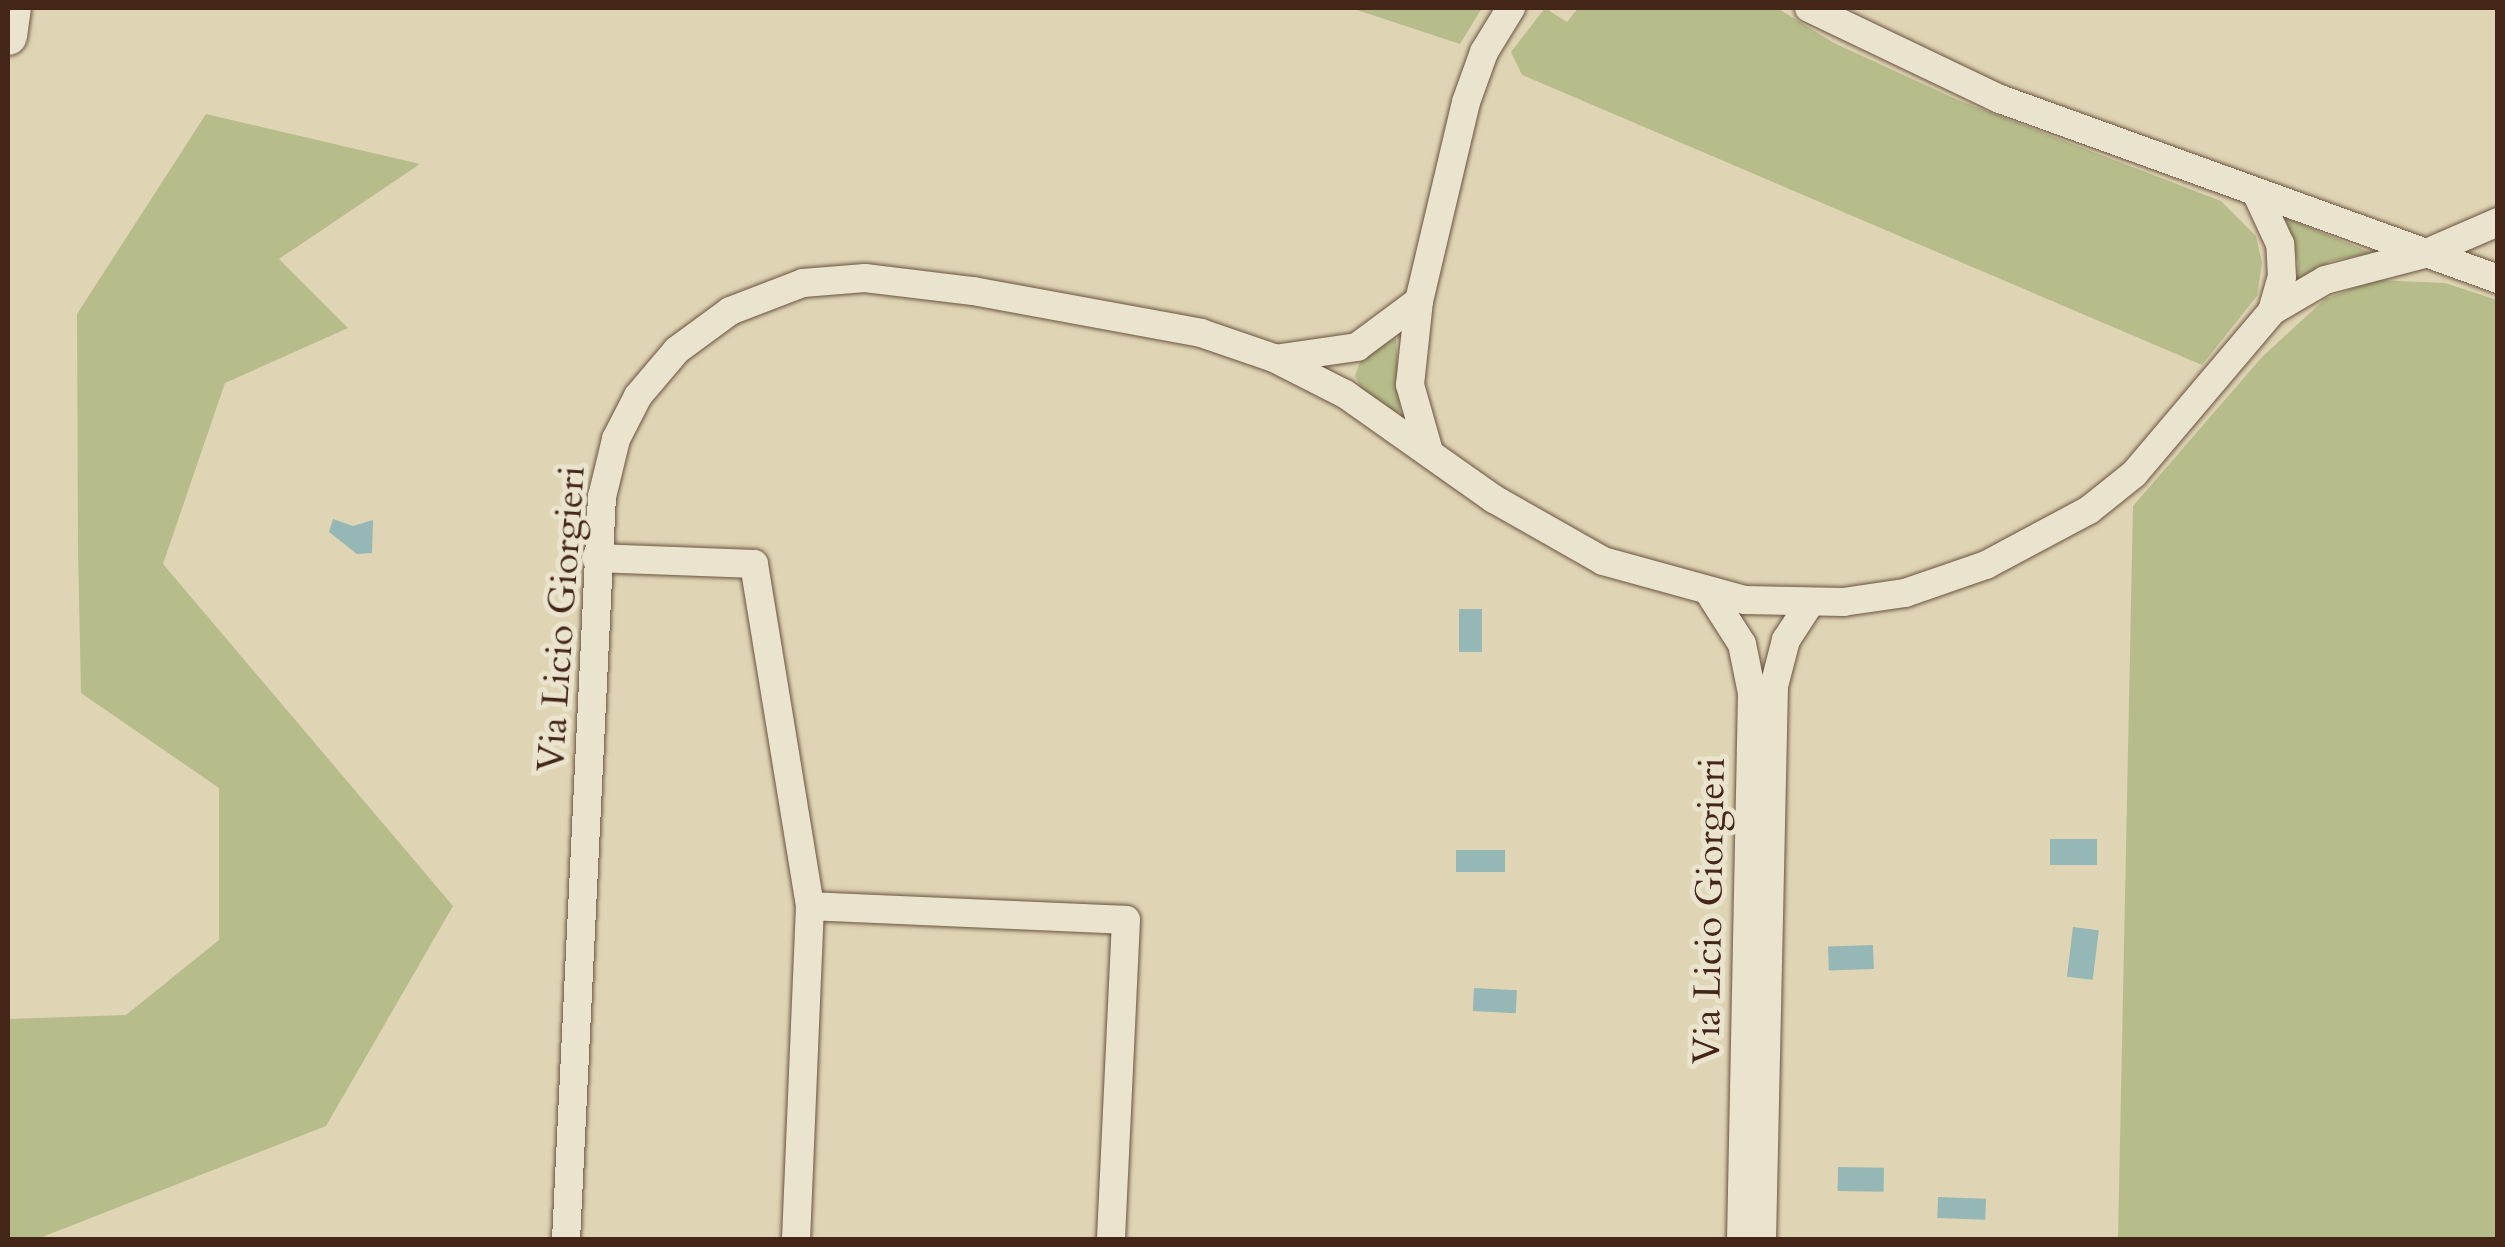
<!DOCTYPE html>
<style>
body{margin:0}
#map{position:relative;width:2505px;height:1247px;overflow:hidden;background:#dfd5b4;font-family:Cardo,serif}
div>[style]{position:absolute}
.green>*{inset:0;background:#b6bc8a}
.water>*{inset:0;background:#95b7b5;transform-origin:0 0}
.roads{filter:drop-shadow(0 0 2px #6b5240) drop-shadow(0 0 2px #6b5240)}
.street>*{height:28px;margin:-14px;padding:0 14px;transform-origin:14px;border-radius:14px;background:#eae4ce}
.secondary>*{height:38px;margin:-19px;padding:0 19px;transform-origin:19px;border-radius:19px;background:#eae4ce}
span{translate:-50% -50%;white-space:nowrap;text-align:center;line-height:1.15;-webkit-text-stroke:10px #eae4ce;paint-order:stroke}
.street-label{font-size:38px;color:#442619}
.frame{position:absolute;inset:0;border:10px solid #442619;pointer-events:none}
</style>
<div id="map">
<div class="green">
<i style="clip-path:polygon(1351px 8px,1482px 8px,1460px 44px)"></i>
<i style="clip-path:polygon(1545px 8px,1567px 22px,1578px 8px,1777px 8px,1834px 43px,1958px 100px,2221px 201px,2256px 236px,2262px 263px,2257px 296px,2202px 365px,1522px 75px,1511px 52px)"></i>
<i style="clip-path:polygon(206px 114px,420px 164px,279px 259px,348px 328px,225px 383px,163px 564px,453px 906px,326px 1126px,37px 1239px,8px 1239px,8px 1019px,126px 1015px,219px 940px,219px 788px,81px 693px,78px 549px,77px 314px)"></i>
<i style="clip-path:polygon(2286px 218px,2372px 253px,2330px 261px,2296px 286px,2298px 263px)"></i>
<i style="clip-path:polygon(2376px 280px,2445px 283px,2497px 300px,2497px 1239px,2118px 1240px,2133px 506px,2262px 357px,2325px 299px)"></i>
<i style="clip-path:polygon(1396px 338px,1400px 411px,1396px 414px,1362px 390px,1355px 376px,1362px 356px)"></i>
</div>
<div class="water">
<i style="clip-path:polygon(333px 519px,353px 526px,373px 520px,372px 553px,357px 554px,329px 532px)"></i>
<i style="left:1459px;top:609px;width:23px;height:43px"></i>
<i style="left:2050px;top:839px;width:47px;height:26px"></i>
<i style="left:1456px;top:850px;width:49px;height:22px"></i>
<i style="left:2073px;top:927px;width:26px;height:50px;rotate:7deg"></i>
<i style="left:1873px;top:945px;width:24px;height:45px;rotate:88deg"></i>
<i style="left:1474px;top:988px;width:43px;height:23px;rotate:3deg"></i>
<i style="left:1838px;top:1167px;width:46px;height:24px;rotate:1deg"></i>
<i style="left:1938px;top:1197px;width:48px;height:21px;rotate:2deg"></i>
</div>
<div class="roads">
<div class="street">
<i style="left:1809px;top:8px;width:212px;rotate:25.5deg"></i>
<i style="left:2000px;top:99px;width:530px;rotate:19.87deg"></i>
<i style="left:2272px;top:311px;width:61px;rotate:-30.3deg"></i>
<i style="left:2325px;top:280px;width:102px;rotate:-14.7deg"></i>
<i style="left:2424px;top:254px;width:81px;rotate:-23.4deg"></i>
<i style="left:1281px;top:358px;width:77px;rotate:-8.2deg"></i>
<i style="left:1357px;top:347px;width:77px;rotate:-36.6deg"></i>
<i style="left:1428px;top:448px;width:66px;rotate:-105.9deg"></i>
<i style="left:1410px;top:385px;width:84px;rotate:-83.9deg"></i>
<i style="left:1419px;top:301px;width:204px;rotate:-76.7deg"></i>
<i style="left:1466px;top:102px;width:53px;rotate:-70.2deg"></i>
<i style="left:1484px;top:52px;width:52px;rotate:-58.5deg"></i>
<i style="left:596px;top:558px;width:158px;rotate:2.2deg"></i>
<i style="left:754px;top:564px;width:347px;rotate:80.7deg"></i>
<i style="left:810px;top:906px;width:334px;rotate:92.4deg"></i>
<i style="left:1710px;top:594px;width:59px;rotate:57.4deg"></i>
<i style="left:1742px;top:644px;width:50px;rotate:78.5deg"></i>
<i style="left:1752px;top:693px;width:547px;rotate:91.15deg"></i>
<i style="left:810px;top:906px;width:316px;rotate:2.5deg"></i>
<i style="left:1126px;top:920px;width:320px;rotate:92.7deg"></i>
<i style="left:566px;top:1240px;width:744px;rotate:-87.23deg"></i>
<i style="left:602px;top:497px;width:60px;rotate:-76.4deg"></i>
<i style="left:616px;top:439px;width:48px;rotate:-62.9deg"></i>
<i style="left:638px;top:396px;width:60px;rotate:-49.7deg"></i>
<i style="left:677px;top:350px;width:66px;rotate:-36.3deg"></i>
<i style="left:730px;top:311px;width:78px;rotate:-21deg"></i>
<i style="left:803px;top:283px;width:62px;rotate:-4.6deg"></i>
<i style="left:865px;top:278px;width:109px;rotate:6.9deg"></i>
<i style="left:973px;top:291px;width:232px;rotate:10.4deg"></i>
<i style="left:1201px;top:333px;width:77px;rotate:18.9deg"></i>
<i style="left:1274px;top:358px;width:80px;rotate:26.9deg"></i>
<i style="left:1345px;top:394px;width:182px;rotate:35.2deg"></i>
<i style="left:1494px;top:499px;width:125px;rotate:29.6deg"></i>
<i style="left:1603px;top:561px;width:147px;rotate:15.4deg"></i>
<i style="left:1745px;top:600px;width:98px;rotate:1.2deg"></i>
<i style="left:1843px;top:602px;width:63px;rotate:-8.3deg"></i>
<i style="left:1905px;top:593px;width:86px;rotate:-19.1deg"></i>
<i style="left:1986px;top:565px;width:117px;rotate:-28.1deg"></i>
<i style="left:2089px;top:510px;width:58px;rotate:-38.7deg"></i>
<i style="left:2134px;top:474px;width:214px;rotate:-49.7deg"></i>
<i style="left:2272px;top:311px;width:35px;rotate:-74deg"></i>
<i style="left:2282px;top:277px;width:33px;rotate:-93deg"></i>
<i style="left:2280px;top:244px;width:57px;rotate:-114.8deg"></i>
<i style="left:1762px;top:1240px;width:554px;rotate:-88.76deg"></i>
<i style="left:1774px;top:686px;width:48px;rotate:-75.4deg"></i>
<i style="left:1786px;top:640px;width:44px;rotate:-57deg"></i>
</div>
<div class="secondary">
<i style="left:8px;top:36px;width:28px;rotate:-82deg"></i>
</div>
</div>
<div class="street-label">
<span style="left:562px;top:619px;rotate:-86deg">Via Licio Giorgieri</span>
<span style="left:1710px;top:911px;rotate:-89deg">Via Licio Giorgieri</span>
</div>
<div class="frame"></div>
</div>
